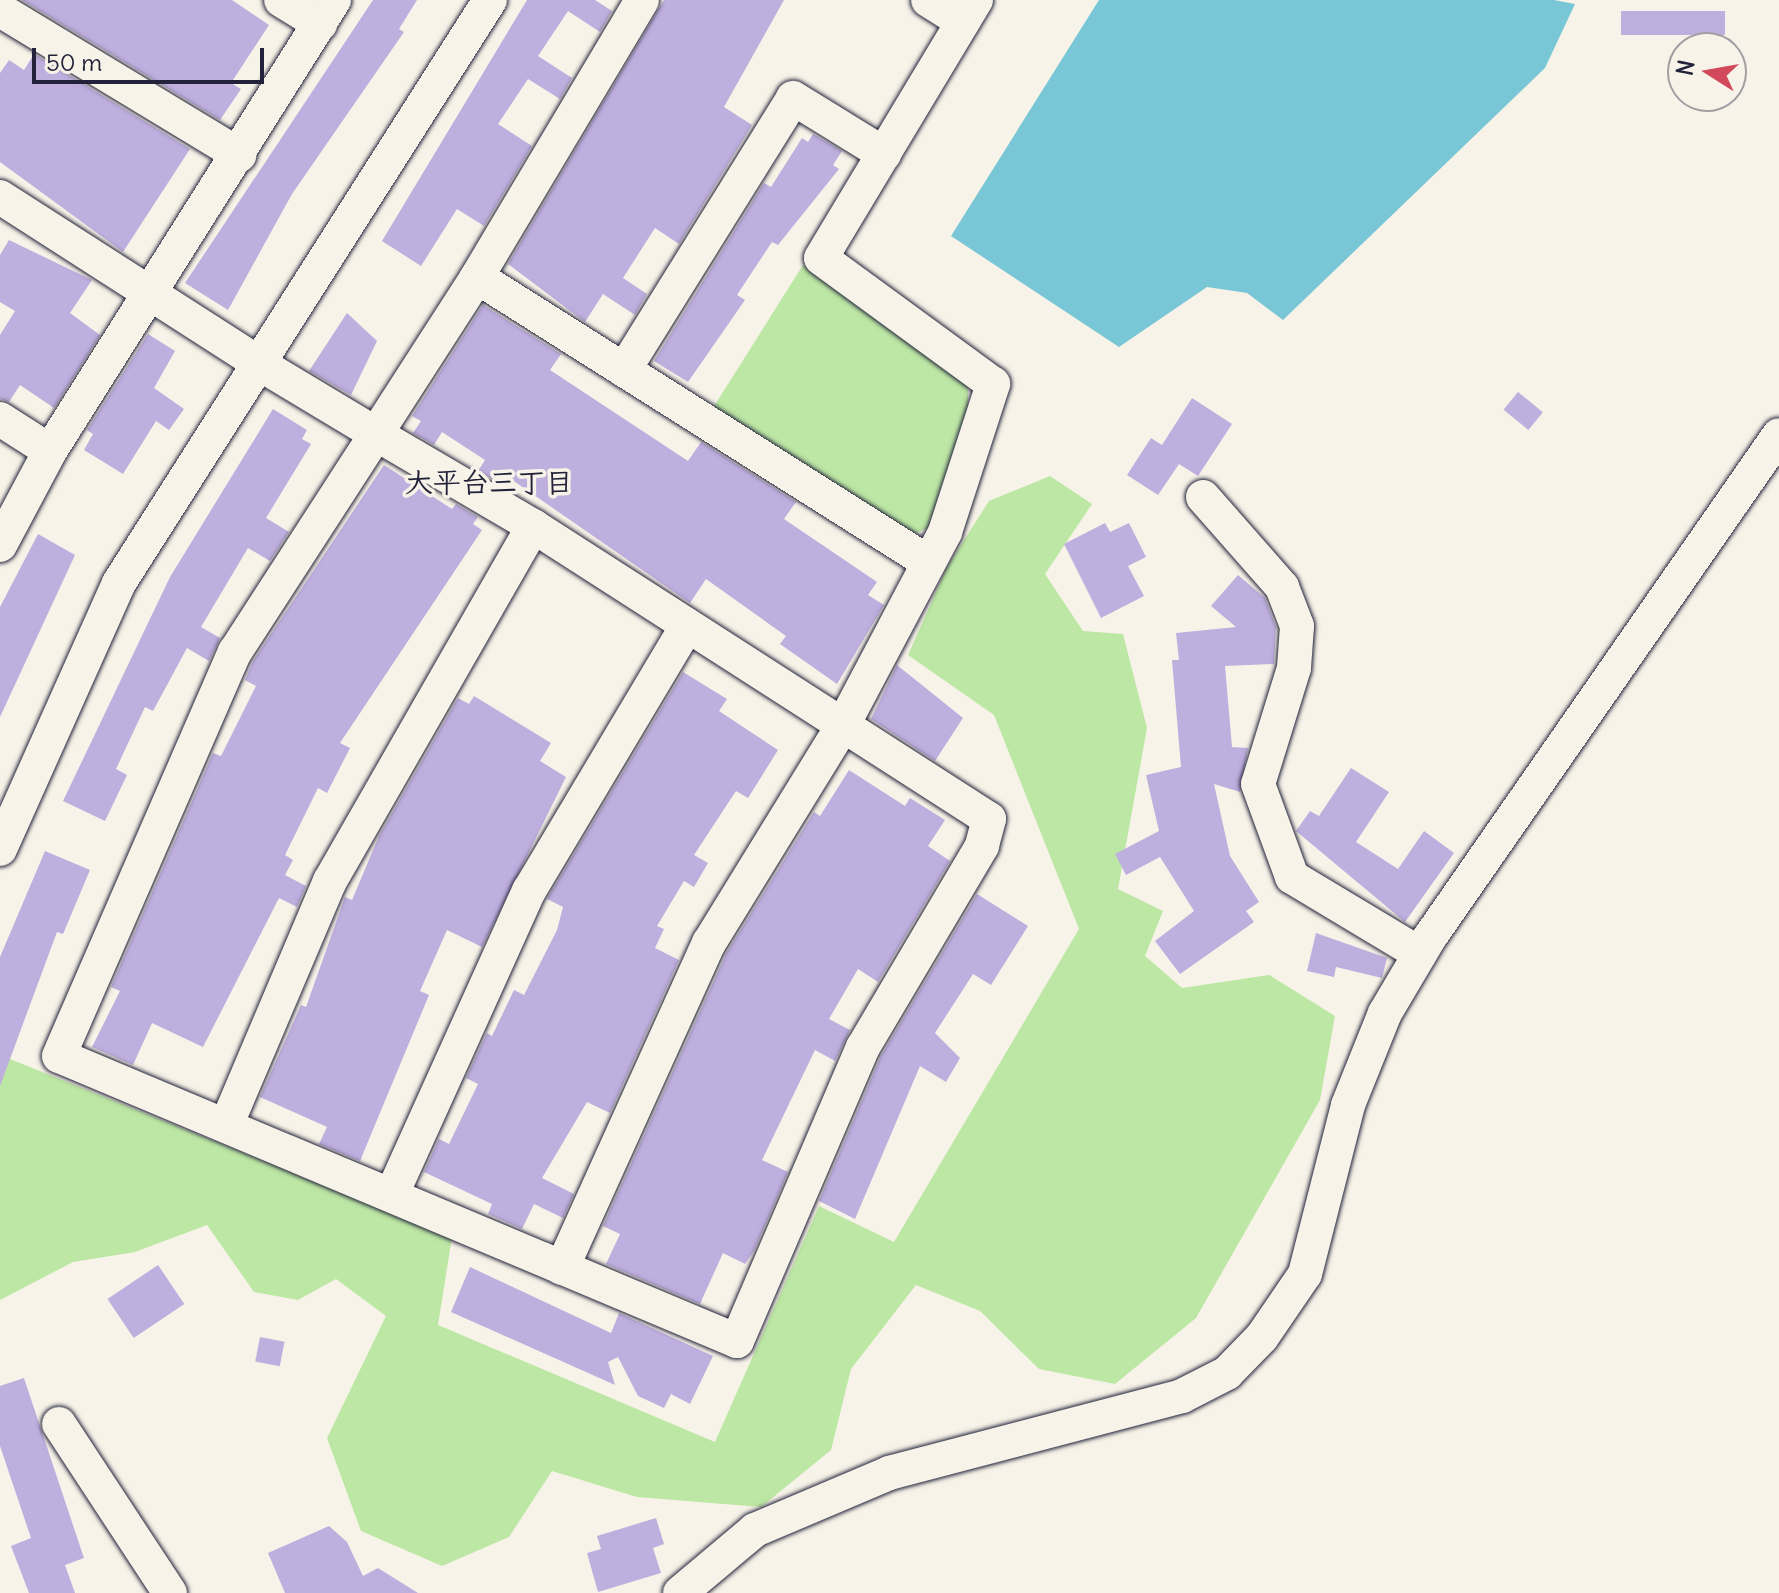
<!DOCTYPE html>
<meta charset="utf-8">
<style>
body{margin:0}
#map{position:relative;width:1779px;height:1593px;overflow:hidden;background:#f7f3e8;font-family:Delius,"Klee One",sans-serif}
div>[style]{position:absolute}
.green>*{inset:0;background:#bde7a4}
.water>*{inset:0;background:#79c7d6}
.building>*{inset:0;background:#bfafdf;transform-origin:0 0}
.roads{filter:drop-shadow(0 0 2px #22223b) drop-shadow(0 0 2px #22223b)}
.street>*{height:34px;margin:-17px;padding:0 17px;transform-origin:17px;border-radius:17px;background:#f7f3e8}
span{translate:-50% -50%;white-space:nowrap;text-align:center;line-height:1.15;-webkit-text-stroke:7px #f7f3e8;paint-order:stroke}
.neighbourhood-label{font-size:28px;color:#22223b;font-weight:700}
.north{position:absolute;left:1667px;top:32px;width:80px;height:80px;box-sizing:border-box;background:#f7f3e8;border:2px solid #a29fa3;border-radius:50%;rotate:281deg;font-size:22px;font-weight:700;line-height:32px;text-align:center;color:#22223b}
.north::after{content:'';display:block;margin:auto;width:28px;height:36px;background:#d1495b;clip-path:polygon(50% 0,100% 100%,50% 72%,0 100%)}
.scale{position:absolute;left:32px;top:48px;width:232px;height:36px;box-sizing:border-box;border:4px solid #22223b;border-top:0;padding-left:10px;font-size:24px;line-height:28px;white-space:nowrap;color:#22223b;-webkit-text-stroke:6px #f7f3e8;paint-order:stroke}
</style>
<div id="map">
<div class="green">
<i style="clip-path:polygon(803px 265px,968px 381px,968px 407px,928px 528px,907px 537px,711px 411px)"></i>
<i style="clip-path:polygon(1050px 476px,1092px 504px,1045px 574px,1083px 631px,1123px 634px,1147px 728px,1118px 889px,1163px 911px,1145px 956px,1182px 988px,1269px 975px,1335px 1016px,1320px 1100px,1196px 1318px,1115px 1384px,1039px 1369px,980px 1311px,916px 1285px,851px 1369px,831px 1450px,761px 1507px,637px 1497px,552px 1471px,509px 1537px,442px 1566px,361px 1531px,327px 1438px,386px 1316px,336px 1279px,298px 1300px,254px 1292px,207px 1225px,135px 1252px,73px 1262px,0 1300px,0 1055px,452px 1237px,438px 1325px,715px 1442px,819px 1206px,894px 1242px,1079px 929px,994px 715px,908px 655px,947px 567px,989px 501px)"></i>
</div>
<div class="water">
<i style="clip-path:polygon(1099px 0,1554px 0,1575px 4px,1545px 68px,1283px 320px,1247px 293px,1207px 287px,1119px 347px,951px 236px)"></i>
</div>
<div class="building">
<i style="clip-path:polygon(22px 0,232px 0,269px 25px,231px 83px,241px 89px,220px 120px)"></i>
<i style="clip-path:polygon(373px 0,417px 0,399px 29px,404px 32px,292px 194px,228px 310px,185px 283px)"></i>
<i style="clip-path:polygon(527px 0,595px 0,612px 11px,600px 32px,568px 11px,538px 56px,572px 78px,560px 99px,528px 79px,498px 124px,532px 146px,484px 226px,457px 209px,421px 266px,382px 241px)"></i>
<i style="clip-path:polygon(664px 0,784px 0,724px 107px,752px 125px,679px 244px,655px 228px,623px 278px,647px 294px,635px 315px,603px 294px,585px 322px,508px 264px)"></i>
<i style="left:1725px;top:11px;width:24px;height:104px;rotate:90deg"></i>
<i style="clip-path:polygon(34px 54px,190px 149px,123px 252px,0 162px,0 73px,9px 60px,24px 70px)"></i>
<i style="clip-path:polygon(813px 134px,842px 151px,833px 165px,839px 169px,778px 245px,772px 242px,737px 295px,745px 300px,688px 382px,654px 361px,764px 183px,771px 187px,802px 138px,808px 142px)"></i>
<i style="clip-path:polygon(9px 240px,92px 280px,70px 313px,100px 335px,54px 408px,20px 385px,9px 402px,0 399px,0 335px,15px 311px,0 302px,0 255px)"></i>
<i style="clip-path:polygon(483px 305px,561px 354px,550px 370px,688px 461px,701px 442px,796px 502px,784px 519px,877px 582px,868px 595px,884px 605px,837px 684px,780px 644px,786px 636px,706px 579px,690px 603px,505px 475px,500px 483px,478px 471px,485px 460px,442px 432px,434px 445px,413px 433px,421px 421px,412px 416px)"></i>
<i style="clip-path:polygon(347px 313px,377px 341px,351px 395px,309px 371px)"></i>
<i style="clip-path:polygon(148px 334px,175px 351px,154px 388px,184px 409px,169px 430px,156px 421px,123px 474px,84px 450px,93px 434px,87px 430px)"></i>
<i style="left:1518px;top:392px;width:32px;height:23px;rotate:39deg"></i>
<i style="clip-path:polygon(1192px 398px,1232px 424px,1198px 476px,1179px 464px,1158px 495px,1127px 475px,1151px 438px,1162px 445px)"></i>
<i style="clip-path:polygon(273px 409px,307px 430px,302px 439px,311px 444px,266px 518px,289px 532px,270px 561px,248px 548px,201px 627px,220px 638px,209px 661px,187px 648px,153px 711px,145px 707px,116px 769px,127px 775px,105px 821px,63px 801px,170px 577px)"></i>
<i style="clip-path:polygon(384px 465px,452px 509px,456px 504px,478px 517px,473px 524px,482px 530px,340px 743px,350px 748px,327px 793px,318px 788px,285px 855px,293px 860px,285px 875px,306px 886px,297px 907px,279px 898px,203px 1047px,152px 1023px,133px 1065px,92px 1047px,120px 991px,111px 987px,213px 753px,221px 756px,256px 686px,245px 680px,253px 661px)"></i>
<i style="clip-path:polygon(1105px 523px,1110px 532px,1129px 523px,1146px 557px,1128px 566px,1144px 596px,1101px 618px,1064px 544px)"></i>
<i style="clip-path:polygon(38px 534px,75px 555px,0 717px,0 607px)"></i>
<i style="clip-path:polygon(1238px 575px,1265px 598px,1276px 627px,1274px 664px,1225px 666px,1232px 747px,1248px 748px,1240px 792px,1214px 784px,1230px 856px,1259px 902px,1246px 911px,1254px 922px,1180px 974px,1155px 941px,1194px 911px,1160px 857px,1126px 875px,1115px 854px,1159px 831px,1146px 775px,1181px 767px,1172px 660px,1179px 660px,1176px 633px,1236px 627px,1211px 606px)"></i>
<i style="clip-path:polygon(897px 665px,963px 718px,935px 761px,871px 719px)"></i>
<i style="clip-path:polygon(683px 672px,727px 699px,719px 711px,778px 750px,748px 798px,736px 791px,694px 855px,708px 863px,694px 887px,684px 881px,657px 926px,664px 929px,655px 948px,679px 960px,610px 1113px,587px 1102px,542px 1178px,574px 1194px,563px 1218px,534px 1204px,522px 1229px,488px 1214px,492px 1204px,424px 1172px,439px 1139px,449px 1144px,478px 1084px,466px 1078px,487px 1033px,492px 1036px,514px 990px,524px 995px,557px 930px,563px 907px,547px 899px)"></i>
<i style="clip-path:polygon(474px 696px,551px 743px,540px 761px,566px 777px,482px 947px,447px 930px,420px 991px,429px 995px,360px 1161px,319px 1144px,327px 1127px,260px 1097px,301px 1005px,306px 1007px,345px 897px,352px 900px,379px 836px,458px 698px,469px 704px)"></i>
<i style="clip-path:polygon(1351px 768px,1389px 792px,1356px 842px,1398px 869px,1424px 831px,1454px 853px,1405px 922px,1296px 831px,1310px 811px,1319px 816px)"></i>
<i style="clip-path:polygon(849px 770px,905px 806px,910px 798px,945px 820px,928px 846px,950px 861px,878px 982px,858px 969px,829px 1019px,850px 1030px,835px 1061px,815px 1050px,762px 1160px,788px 1172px,754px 1251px,745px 1264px,723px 1253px,700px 1304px,606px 1264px,620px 1234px,603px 1226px,727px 952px,814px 812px,820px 816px)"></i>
<i style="clip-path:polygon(45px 851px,90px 870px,63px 934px,57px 932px,0 1086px,0 957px)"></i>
<i style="clip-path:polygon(977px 894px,1028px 926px,991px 985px,973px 974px,935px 1033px,960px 1058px,946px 1082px,920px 1066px,855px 1219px,819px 1201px,881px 1056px)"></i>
<i style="clip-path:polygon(1316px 933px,1387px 958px,1382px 978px,1336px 967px,1334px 977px,1307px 971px)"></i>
<i style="left:158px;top:1265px;width:47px;height:61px;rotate:56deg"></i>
<i style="clip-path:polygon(470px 1267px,611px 1333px,619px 1313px,713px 1356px,690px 1404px,671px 1394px,664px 1408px,638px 1396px,618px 1357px,608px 1362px,615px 1385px,451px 1312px)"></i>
<i style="left:260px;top:1337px;width:25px;height:25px;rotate:11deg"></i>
<i style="clip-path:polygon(24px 1378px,84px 1558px,65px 1565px,75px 1593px,29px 1593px,11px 1546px,31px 1538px,0 1446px,0 1386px)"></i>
<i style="clip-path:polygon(656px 1518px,664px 1544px,653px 1548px,661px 1573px,598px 1592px,587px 1553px,601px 1549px,597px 1536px)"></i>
<i style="clip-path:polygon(329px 1526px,347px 1542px,363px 1576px,378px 1568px,418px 1593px,285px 1593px,268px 1553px)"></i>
</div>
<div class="roads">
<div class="street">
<i style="left:281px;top:0;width:46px;rotate:31.6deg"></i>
<i style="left:928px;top:0;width:41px;rotate:32.2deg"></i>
<i style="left:0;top:10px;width:280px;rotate:31.2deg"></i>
<i style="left:0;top:197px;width:313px;rotate:32.7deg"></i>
<i style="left:263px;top:366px;width:132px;rotate:31deg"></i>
<i style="left:376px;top:434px;width:182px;rotate:30.4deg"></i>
<i style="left:533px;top:526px;width:542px;rotate:32.72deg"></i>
<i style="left:989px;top:819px;width:28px;rotate:105deg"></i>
<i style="left:982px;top:846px;width:234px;rotate:120.6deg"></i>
<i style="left:863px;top:1047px;width:320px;rotate:113.2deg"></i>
<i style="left:737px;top:1341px;width:735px;rotate:-157.2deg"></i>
<i style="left:59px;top:1056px;width:441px;rotate:-66.5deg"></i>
<i style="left:235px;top:652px;width:260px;rotate:-57.1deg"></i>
<i style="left:376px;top:434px;width:187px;rotate:-57.2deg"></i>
<i style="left:477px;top:277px;width:322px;rotate:-59.2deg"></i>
<i style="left:477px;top:277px;width:534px;rotate:32.29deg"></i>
<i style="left:624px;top:370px;width:320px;rotate:-58.1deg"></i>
<i style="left:793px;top:98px;width:107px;rotate:31.6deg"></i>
<i style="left:0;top:419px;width:59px;rotate:32.6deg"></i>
<i style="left:1203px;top:497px;width:120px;rotate:48.7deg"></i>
<i style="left:1282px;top:587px;width:42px;rotate:69deg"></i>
<i style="left:1297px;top:626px;width:42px;rotate:94.1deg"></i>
<i style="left:1294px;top:668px;width:121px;rotate:107.2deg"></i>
<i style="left:1258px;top:784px;width:99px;rotate:69.9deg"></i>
<i style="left:1292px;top:877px;width:149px;rotate:31deg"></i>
<i style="left:0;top:545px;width:106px;rotate:-62deg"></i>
<i style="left:50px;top:451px;width:533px;rotate:-57.8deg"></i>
<i style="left:0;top:849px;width:291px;rotate:-65.9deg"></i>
<i style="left:119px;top:583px;width:691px;rotate:-57.53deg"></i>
<i style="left:228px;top:1121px;width:261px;rotate:-67deg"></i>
<i style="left:330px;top:881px;width:409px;rotate:-60.2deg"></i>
<i style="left:392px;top:1194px;width:333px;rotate:-65.7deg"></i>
<i style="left:529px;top:891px;width:309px;rotate:-59.2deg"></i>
<i style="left:562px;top:1268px;width:357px;rotate:-65.7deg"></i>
<i style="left:709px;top:943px;width:256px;rotate:-58.4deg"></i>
<i style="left:843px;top:725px;width:218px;rotate:-62.1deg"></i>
<i style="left:945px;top:532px;width:156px;rotate:-72deg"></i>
<i style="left:993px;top:384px;width:213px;rotate:-143.8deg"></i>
<i style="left:821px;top:258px;width:301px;rotate:-59deg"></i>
<i style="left:59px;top:1424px;width:202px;rotate:56.7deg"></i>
<i style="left:680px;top:1593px;width:98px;rotate:-40deg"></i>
<i style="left:755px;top:1530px;width:146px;rotate:-23deg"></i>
<i style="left:889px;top:1473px;width:303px;rotate:-14.7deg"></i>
<i style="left:1182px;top:1396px;width:51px;rotate:-27.1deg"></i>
<i style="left:1227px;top:1373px;width:50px;rotate:-45.8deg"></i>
<i style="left:1262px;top:1337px;width:76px;rotate:-55.7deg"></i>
<i style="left:1305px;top:1274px;width:174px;rotate:-75.7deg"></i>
<i style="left:1348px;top:1105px;width:99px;rotate:-68.1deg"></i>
<i style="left:1385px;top:1013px;width:88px;rotate:-59.4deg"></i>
<i style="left:1430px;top:937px;width:611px;rotate:-55.19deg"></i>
</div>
</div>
<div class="neighbourhood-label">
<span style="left:489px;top:482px">大平台三丁目</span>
</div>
<div class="north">N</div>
<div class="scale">50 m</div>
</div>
